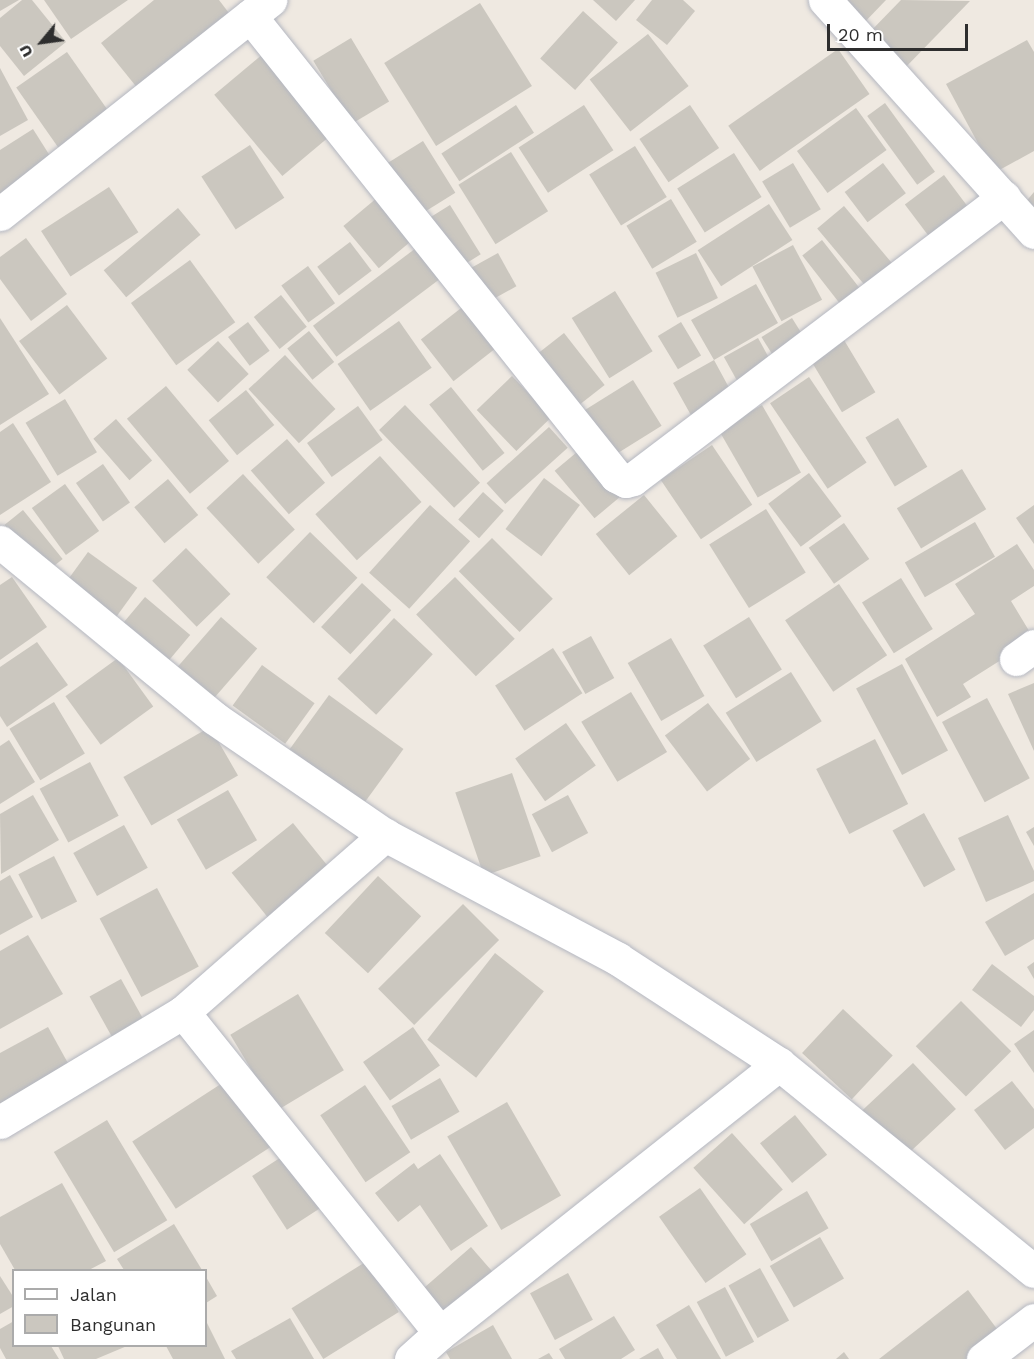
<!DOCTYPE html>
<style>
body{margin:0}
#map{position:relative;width:1034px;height:1359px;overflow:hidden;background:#efe9e1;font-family:"Work Sans",sans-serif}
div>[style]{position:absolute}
.building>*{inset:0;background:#cbc7bf;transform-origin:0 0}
.roads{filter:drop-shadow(0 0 2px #b4b7c1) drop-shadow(0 0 2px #b4b7c1)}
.street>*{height:33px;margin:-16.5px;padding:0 16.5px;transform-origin:16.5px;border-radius:16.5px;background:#fff}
span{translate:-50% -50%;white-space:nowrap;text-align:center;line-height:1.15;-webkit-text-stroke:4.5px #fff;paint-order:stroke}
.legend{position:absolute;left:12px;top:1269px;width:195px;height:78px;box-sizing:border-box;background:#fff;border:2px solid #ababab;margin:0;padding:8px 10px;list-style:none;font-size:18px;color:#2e2e2e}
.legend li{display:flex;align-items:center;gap:12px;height:30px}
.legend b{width:30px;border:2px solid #ababab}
.north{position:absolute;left:12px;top:12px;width:60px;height:60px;-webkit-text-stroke:4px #fff;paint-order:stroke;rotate:241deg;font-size:16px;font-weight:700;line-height:24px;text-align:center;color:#2e2e2e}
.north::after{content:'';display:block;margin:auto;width:21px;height:27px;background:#2e2e2e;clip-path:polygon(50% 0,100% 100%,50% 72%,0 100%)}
.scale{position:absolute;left:827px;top:24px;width:141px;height:27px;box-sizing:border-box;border:3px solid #2e2e2e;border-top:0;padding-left:8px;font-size:18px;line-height:21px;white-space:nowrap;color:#2e2e2e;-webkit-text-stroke:4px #fff;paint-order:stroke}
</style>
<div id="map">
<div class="building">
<i style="clip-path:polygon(0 0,19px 0,0 11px)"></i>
<i style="clip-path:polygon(22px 0,32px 0,66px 42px,24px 76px,0 46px,0 18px)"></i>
<i style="clip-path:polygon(44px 0,128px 0,71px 39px)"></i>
<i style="clip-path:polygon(154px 0,219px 0,235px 21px,143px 95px,101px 43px)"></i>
<i style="clip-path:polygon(593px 0,635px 0,616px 21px)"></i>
<i style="clip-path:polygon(652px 0,683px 0,695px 11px,667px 45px,636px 20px)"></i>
<i style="clip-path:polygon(841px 0,886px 0,861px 26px)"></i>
<i style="clip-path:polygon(901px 0,970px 1px,902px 71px,866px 36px)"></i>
<i style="left:480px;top:3px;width:98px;height:113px;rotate:58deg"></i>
<i style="left:583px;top:11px;width:47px;height:64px;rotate:42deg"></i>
<i style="left:648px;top:34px;width:66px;height:74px;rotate:52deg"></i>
<i style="left:351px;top:38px;width:74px;height:44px;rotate:59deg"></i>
<i style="clip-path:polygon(1027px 40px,1034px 52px,1034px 151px,994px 173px,946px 84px)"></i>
<i style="left:838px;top:49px;width:55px;height:134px;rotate:55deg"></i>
<i style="left:67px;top:52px;width:84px;height:62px;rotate:55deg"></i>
<i style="left:264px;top:53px;width:106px;height:65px;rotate:50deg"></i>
<i style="clip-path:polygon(0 68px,28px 120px,0 136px)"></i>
<i style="left:885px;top:103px;width:85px;height:22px;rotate:54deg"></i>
<i style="left:516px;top:105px;width:33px;height:89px;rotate:57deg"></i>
<i style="left:584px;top:105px;width:54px;height:78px;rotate:57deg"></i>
<i style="left:690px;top:105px;width:52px;height:61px;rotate:56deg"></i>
<i style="left:856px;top:108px;width:52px;height:73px;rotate:54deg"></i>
<i style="clip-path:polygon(33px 129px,57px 167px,4px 199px,0 193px,0 150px)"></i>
<i style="left:423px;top:141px;width:61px;height:44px;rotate:58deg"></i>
<i style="left:250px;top:145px;width:63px;height:58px;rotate:57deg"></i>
<i style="left:635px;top:146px;width:60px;height:54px;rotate:58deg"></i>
<i style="left:511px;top:152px;width:70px;height:62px;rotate:58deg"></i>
<i style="left:734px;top:153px;width:52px;height:67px;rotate:58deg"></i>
<i style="left:793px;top:163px;width:54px;height:36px;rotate:59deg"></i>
<i style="left:883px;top:163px;width:38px;height:48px;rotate:53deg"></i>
<i style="left:944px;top:175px;width:49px;height:49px;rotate:53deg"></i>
<i style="left:109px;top:187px;width:54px;height:81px;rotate:57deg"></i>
<i style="left:384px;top:192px;width:55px;height:53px;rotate:50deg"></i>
<i style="clip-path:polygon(1034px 192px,1034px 223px,1019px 210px)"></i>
<i style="left:671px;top:199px;width:50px;height:52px;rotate:59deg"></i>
<i style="left:769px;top:204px;width:43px;height:85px;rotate:57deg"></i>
<i style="left:450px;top:205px;width:58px;height:25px;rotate:58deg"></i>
<i style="left:844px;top:206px;width:82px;height:35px;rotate:50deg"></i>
<i style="left:178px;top:208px;width:35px;height:97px;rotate:50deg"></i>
<i style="clip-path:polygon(26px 238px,67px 294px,31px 321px,0 279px,0 257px)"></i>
<i style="left:822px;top:240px;width:66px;height:25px;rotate:52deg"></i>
<i style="left:350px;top:242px;width:36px;height:41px;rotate:53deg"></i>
<i style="left:420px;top:245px;width:39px;height:134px;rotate:53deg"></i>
<i style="left:793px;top:245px;width:62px;height:46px;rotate:62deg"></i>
<i style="left:498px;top:253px;width:38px;height:30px;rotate:61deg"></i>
<i style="left:696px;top:253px;width:50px;height:45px;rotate:64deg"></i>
<i style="left:190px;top:260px;width:77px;height:73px;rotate:54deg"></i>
<i style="left:308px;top:266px;width:46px;height:33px;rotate:54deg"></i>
<i style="clip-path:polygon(756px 284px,778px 323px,714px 360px,733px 395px,692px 417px,673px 383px,714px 360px,691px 320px)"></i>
<i style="left:615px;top:291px;width:71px;height:51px;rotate:58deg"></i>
<i style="left:281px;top:295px;width:41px;height:35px;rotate:51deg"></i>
<i style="left:67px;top:305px;width:67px;height:60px;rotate:53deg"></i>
<i style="left:465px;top:305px;width:53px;height:56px;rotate:52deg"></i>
<i style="clip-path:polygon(0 318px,49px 394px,0 425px)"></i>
<i style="left:792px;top:318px;width:31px;height:36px;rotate:58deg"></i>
<i style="left:399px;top:321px;width:57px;height:75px;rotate:55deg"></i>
<i style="left:248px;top:322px;width:36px;height:25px;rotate:53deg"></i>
<i style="left:681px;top:322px;width:39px;height:27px;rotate:59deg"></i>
<i style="left:309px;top:331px;width:40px;height:28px;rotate:51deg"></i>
<i style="left:564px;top:333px;width:66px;height:36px;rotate:52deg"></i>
<i style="left:758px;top:338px;width:33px;height:39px;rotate:61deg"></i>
<i style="left:844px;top:340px;width:61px;height:39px;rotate:59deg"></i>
<i style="left:218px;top:341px;width:45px;height:42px;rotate:47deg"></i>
<i style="left:285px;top:355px;width:74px;height:50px;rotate:47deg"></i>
<i style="left:512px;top:376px;width:57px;height:49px;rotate:46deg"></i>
<i style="left:809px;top:377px;width:103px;height:47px;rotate:56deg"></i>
<i style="left:633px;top:380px;width:54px;height:60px;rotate:58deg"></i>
<i style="left:166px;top:386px;width:98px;height:51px;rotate:50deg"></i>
<i style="left:451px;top:387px;width:85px;height:28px;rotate:51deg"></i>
<i style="left:246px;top:390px;width:45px;height:48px;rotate:51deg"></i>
<i style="left:65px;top:399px;width:62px;height:46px;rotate:59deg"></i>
<i style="left:405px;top:405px;width:108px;height:36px;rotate:46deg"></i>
<i style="left:762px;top:405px;width:78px;height:50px;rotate:60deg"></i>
<i style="left:358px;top:406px;width:42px;height:63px;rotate:54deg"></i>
<i style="left:898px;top:418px;width:57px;height:38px;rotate:59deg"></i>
<i style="left:116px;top:419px;width:55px;height:30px;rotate:49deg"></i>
<i style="clip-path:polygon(13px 423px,51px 482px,0 515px,0 432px)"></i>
<i style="left:549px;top:427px;width:28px;height:84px;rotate:48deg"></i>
<i style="left:287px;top:439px;width:58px;height:48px;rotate:49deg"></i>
<i style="left:712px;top:445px;width:72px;height:62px;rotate:56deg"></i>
<i style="left:583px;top:447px;width:62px;height:37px;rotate:50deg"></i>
<i style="left:380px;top:456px;width:62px;height:87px;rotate:48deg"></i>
<i style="left:103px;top:464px;width:47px;height:33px;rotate:55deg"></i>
<i style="left:962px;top:469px;width:47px;height:76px;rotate:59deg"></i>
<i style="left:809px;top:473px;width:54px;height:51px;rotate:53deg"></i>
<i style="left:243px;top:474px;width:76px;height:50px;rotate:47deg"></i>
<i style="left:544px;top:478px;width:45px;height:64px;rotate:37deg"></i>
<i style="left:168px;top:479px;width:47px;height:44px;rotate:50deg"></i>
<i style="left:65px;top:484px;width:58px;height:41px;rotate:54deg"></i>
<i style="left:483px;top:492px;width:28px;height:37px;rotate:42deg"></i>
<i style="left:644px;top:495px;width:53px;height:62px;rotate:51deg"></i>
<i style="left:430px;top:505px;width:54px;height:91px;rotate:42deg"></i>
<i style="clip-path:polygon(1034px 505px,1034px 544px,1016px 518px)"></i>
<i style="left:766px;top:509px;width:75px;height:67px;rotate:58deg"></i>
<i style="left:23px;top:510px;width:63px;height:24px;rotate:51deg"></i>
<i style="left:975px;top:522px;width:40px;height:81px;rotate:60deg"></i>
<i style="left:844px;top:523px;width:44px;height:43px;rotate:55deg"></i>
<i style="left:310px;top:532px;width:66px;height:63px;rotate:44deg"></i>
<i style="left:492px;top:538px;width:86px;height:47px;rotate:45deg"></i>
<i style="clip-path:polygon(1017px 544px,1034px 570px,1034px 586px,1011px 601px,1034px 639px,963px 684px,971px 697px,937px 717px,905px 659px,975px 614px,955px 584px)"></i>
<i style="left:186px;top:548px;width:64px;height:47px;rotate:46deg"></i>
<i style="left:88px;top:552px;width:61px;height:45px;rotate:36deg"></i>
<i style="clip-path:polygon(12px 577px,47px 627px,0 660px,0 585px)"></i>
<i style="left:455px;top:577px;width:86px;height:54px;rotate:46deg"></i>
<i style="left:901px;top:578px;width:60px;height:46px;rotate:58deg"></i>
<i style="left:362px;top:583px;width:40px;height:60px;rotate:43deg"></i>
<i style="left:839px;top:584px;width:86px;height:65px;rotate:56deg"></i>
<i style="left:145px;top:597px;width:59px;height:46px;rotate:40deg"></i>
<i style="left:221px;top:617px;width:48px;height:77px;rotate:41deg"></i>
<i style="left:749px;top:617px;width:62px;height:54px;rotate:58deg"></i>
<i style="left:394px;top:618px;width:53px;height:83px;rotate:43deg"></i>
<i style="left:591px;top:636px;width:48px;height:33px;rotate:61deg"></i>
<i style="left:671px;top:638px;width:67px;height:50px;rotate:60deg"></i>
<i style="clip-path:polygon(37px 642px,68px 685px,7px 727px,0 716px,0 667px)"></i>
<i style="left:553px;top:648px;width:54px;height:69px;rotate:57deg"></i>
<i style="left:118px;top:658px;width:60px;height:65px;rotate:54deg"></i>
<i style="left:902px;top:664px;width:98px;height:52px;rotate:62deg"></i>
<i style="left:262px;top:665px;width:65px;height:50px;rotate:36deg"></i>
<i style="left:791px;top:672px;width:58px;height:77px;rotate:58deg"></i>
<i style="clip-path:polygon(1034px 683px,1034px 751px,1008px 694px)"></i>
<i style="left:631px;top:692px;width:70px;height:58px;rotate:59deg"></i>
<i style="left:329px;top:695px;width:92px;height:67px;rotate:36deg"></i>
<i style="left:987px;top:698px;width:91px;height:51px;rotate:62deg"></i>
<i style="left:54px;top:702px;width:60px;height:52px;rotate:59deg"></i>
<i style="left:708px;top:703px;width:70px;height:54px;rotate:53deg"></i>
<i style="left:566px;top:723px;width:52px;height:62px;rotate:55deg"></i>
<i style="left:210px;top:727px;width:56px;height:100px;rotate:60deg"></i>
<i style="left:875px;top:739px;width:73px;height:66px;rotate:63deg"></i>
<i style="clip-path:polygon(9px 740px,35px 782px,0 804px,0 746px)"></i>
<i style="left:90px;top:762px;width:61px;height:57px;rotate:62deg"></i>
<i style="left:512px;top:773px;width:88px;height:60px;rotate:71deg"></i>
<i style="left:228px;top:790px;width:58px;height:59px;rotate:60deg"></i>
<i style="clip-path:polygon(33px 795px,59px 840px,1px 874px,0 814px)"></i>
<i style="left:568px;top:795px;width:43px;height:41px;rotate:62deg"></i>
<i style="left:924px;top:813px;width:65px;height:36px;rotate:61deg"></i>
<i style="clip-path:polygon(1008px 815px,1034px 871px,1034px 881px,986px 902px,958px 838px)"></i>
<i style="left:293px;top:823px;width:63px;height:79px;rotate:51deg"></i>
<i style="left:124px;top:825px;width:49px;height:58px;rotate:61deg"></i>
<i style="clip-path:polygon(1034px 827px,1034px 846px,1026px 832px)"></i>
<i style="left:54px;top:856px;width:51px;height:40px;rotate:63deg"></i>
<i style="clip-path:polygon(10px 875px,33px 917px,0 935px,0 881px)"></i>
<i style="left:378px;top:876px;width:59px;height:78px;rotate:43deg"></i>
<i style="left:157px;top:888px;width:89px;height:65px;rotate:62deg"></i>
<i style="clip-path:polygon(1034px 893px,1034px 939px,1005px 956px,985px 922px)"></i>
<i style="left:463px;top:904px;width:51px;height:120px;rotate:45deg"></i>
<i style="clip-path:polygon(28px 935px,63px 994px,0 1029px,0 951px)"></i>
<i style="left:495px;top:953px;width:62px;height:110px;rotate:38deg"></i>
<i style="clip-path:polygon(1034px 962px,1034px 979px,1027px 967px)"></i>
<i style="clip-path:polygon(992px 964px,1034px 996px,1034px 1010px,1021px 1027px,972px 990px)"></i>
<i style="left:121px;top:979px;width:53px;height:36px;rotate:61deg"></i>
<i style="left:298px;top:994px;width:89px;height:79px;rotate:59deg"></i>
<i style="left:961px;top:1001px;width:71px;height:64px;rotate:45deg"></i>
<i style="left:843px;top:1009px;width:68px;height:60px;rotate:43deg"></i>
<i style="clip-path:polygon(48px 1027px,69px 1065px,0 1104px,0 1053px)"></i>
<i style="left:413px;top:1027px;width:47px;height:61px;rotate:55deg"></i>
<i style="clip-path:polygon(1034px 1030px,1034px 1073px,1014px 1044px)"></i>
<i style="left:913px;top:1063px;width:63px;height:71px;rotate:47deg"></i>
<i style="left:440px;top:1078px;width:39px;height:56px;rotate:60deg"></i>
<i style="left:227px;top:1080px;width:80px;height:113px;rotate:57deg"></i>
<i style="clip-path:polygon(1012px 1081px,1034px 1109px,1034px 1128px,1005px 1150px,974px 1110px)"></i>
<i style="left:365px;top:1085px;width:81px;height:54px;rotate:56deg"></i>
<i style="left:507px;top:1102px;width:108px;height:69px;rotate:60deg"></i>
<i style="left:795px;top:1115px;width:51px;height:45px;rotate:51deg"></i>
<i style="left:107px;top:1120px;width:117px;height:62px;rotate:59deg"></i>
<i style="left:732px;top:1133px;width:76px;height:52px;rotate:48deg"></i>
<i style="left:289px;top:1152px;width:64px;height:44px;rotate:57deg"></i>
<i style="clip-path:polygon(440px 1154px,488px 1226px,451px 1251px,420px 1205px,398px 1222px,375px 1193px,414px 1163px,418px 1169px)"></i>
<i style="clip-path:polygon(62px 1183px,106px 1261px,89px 1270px,15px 1270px,0 1244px,0 1217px)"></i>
<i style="left:700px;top:1188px;width:81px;height:50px;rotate:55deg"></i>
<i style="left:807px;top:1191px;width:43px;height:66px;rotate:60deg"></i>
<i style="clip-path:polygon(174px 1224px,202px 1270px,124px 1270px,117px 1259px)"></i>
<i style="left:820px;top:1237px;width:48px;height:58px;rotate:60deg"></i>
<i style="left:471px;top:1247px;width:41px;height:67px;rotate:49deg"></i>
<i style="left:367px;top:1261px;width:60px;height:89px;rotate:58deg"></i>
<i style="left:760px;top:1268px;width:60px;height:36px;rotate:61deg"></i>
<i style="left:568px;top:1273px;width:53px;height:43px;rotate:62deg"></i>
<i style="clip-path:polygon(0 1276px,14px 1298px,14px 1306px,0 1314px)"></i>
<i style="clip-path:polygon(206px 1277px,217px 1296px,206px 1303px)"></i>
<i style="left:725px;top:1287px;width:62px;height:32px;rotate:62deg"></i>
<i style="clip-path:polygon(968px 1290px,1000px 1333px,966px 1359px,879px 1359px)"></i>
<i style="clip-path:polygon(689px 1305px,721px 1359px,677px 1359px,656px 1325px)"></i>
<i style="clip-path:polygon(614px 1316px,635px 1350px,621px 1359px,565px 1359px,559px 1349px)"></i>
<i style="clip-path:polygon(290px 1318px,314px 1359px,236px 1359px,231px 1351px)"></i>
<i style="clip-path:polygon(14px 1321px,14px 1346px,51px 1346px,59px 1359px,6px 1359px,0 1348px,0 1329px)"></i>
<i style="clip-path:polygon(206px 1321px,225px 1359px,173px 1359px,166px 1346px,206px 1346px)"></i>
<i style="clip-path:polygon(493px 1325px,512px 1359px,450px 1359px,446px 1352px)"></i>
<i style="clip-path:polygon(58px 1346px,127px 1346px,96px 1359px,64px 1359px)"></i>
<i style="clip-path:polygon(658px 1348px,664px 1359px,639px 1359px)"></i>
<i style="clip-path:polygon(844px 1352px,849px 1359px,836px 1359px)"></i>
<i style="clip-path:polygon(549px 1353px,553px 1359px,538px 1359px)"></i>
</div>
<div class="roads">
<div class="street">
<i style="left:825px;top:0;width:312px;rotate:48deg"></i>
<i style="left:250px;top:16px;width:588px;rotate:51.49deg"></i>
<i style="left:616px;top:476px;width:11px;rotate:27deg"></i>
<i style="left:626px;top:481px;width:7px;rotate:-16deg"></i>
<i style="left:633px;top:479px;width:466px;rotate:-37.2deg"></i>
<i style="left:0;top:214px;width:345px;rotate:-38.4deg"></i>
<i style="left:0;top:542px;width:277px;rotate:39.4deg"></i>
<i style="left:214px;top:718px;width:207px;rotate:34.4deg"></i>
<i style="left:385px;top:835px;width:264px;rotate:28deg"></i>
<i style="left:618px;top:959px;width:192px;rotate:33.1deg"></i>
<i style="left:779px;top:1064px;width:328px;rotate:39.1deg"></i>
<i style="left:1016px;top:659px;width:22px;rotate:-36deg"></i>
<i style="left:183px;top:1012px;width:411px;rotate:51.3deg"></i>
<i style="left:0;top:1122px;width:214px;rotate:-31deg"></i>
<i style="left:183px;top:1012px;width:269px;rotate:-41.2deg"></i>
<i style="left:411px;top:1359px;width:39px;rotate:-42deg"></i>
<i style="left:440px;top:1333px;width:433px;rotate:-38.4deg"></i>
<i style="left:983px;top:1359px;width:64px;rotate:-37.4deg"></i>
</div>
</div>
<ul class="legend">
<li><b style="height:8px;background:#fff"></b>Jalan</li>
<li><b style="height:16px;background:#cbc7bf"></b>Bangunan</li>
</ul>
<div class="north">U</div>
<div class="scale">20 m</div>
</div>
